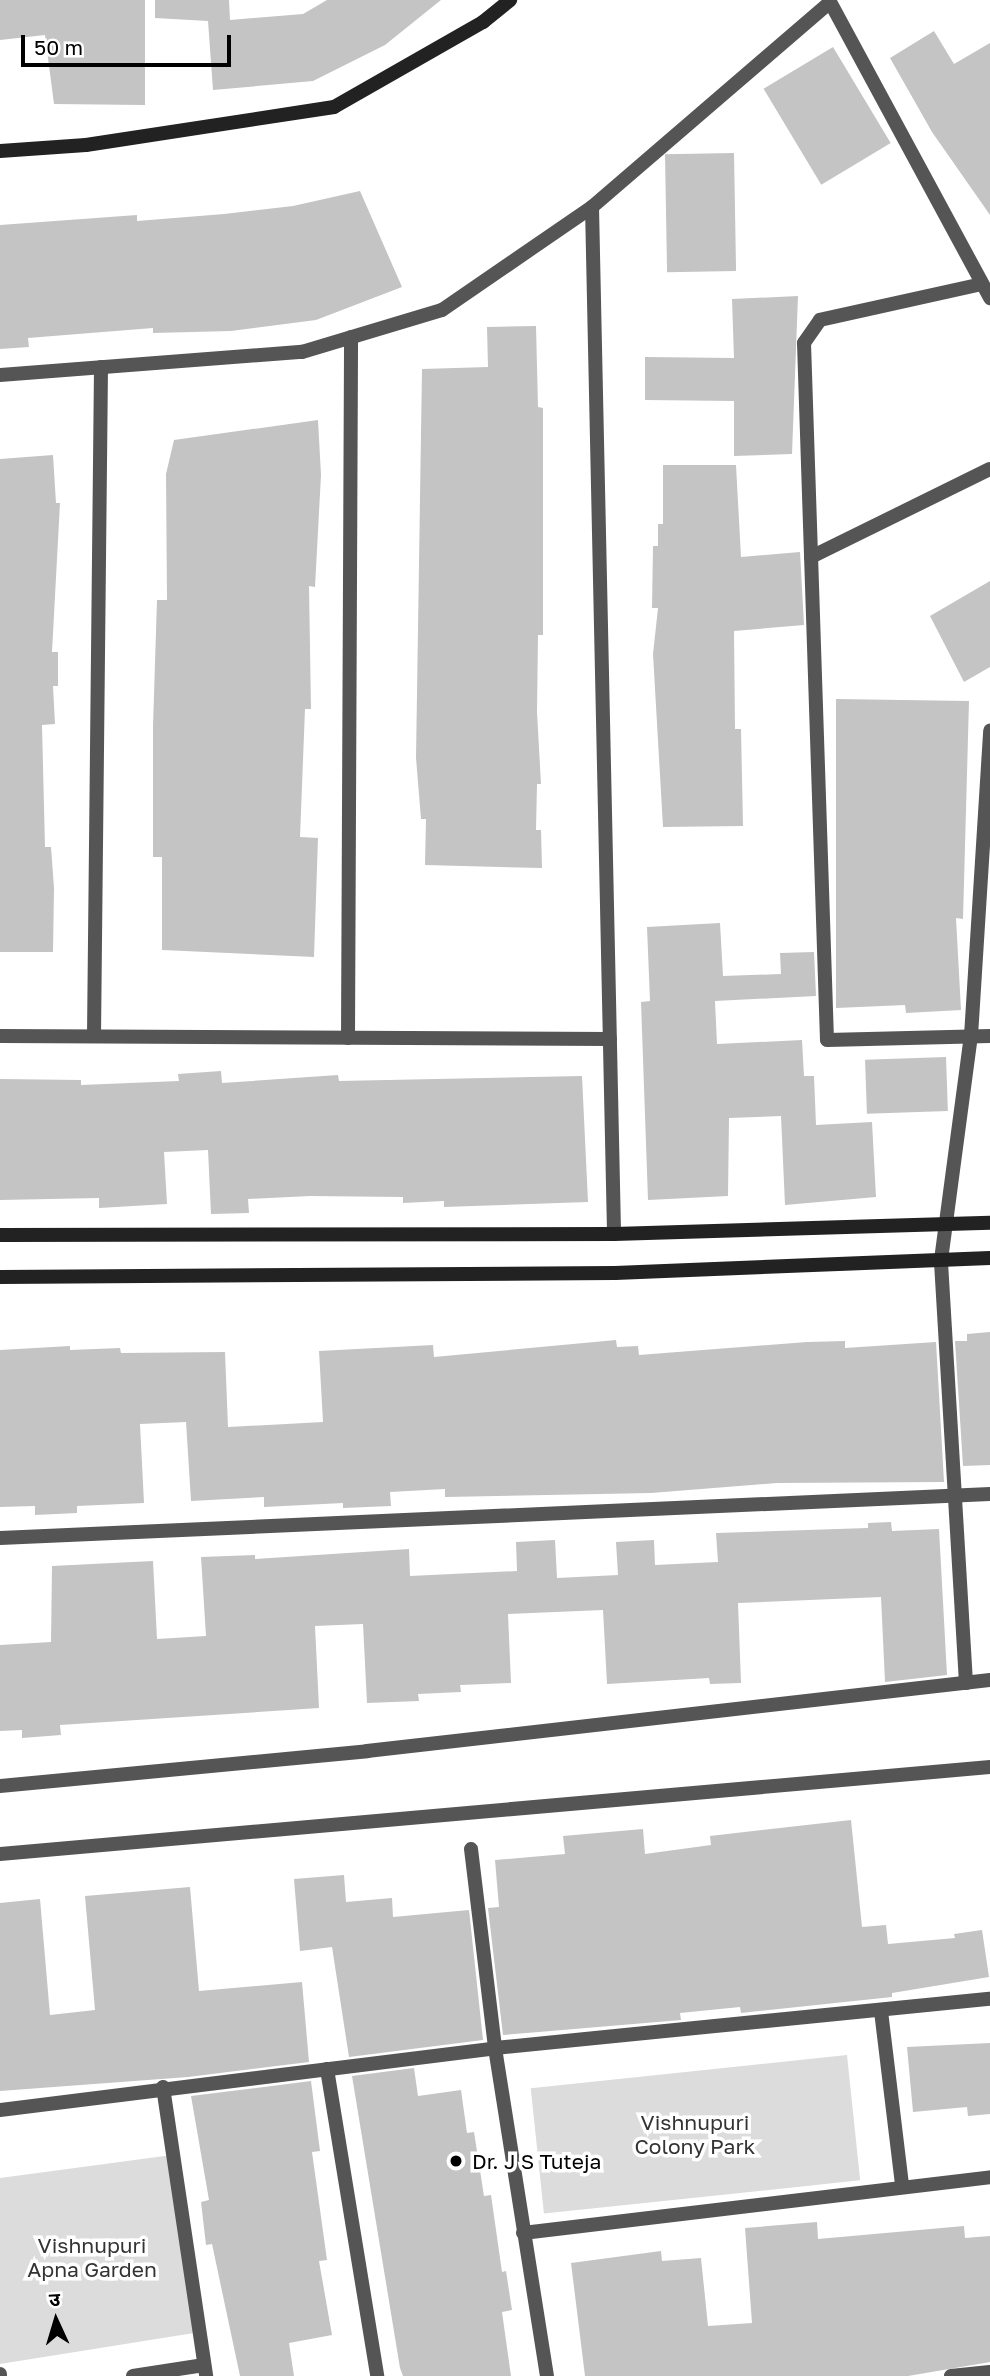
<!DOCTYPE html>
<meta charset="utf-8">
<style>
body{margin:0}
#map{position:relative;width:990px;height:2376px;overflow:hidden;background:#fff;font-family:"Golos Text","Noto Sans Devanagari",sans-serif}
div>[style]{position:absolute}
.green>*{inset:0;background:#dcdcdc;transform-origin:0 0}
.building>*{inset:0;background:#c4c4c4;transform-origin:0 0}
.lane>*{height:14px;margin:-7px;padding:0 7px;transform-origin:7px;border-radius:7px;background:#555}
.street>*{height:14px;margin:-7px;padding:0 7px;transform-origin:7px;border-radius:7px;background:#555}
.secondary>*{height:14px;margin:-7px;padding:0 7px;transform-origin:7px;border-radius:7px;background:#222}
.dots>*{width:19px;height:19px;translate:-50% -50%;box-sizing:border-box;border:4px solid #fff;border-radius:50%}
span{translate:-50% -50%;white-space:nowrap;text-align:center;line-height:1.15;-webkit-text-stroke:7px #fff;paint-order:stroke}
.park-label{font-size:21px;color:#333}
.poi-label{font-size:21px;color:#000}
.left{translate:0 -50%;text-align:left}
.north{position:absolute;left:21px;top:2285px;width:70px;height:70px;-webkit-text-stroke:5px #fff;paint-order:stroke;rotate:356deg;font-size:19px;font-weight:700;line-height:28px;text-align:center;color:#000}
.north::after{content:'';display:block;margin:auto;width:24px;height:32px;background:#000;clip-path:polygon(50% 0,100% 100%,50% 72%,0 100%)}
.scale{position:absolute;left:21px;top:35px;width:210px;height:32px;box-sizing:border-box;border:4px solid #000;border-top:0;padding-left:9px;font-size:21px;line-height:24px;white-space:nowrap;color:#000;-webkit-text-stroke:5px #fff;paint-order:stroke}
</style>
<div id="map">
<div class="green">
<i style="left:847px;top:2055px;width:126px;height:318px;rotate:84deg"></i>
<i style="clip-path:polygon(172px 2155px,194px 2333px,0 2364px,0 2178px)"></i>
</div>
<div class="building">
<i style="clip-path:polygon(0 0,145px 0,145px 105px,54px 104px,45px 35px,0 40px)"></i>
<i style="clip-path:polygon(155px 0,229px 0,230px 20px,303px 14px,327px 0,441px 0,385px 45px,313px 81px,213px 90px,208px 21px,155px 18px)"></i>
<i style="clip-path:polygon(934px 31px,954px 64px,990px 43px,990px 215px,932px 132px,890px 58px)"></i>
<i style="left:833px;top:47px;width:112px;height:81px;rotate:59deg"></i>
<i style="left:734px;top:153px;width:118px;height:69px;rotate:89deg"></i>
<i style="clip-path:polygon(360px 191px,402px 287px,316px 320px,231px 331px,153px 333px,153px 328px,28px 338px,29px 347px,0 349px,0 225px,137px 215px,137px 221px,224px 214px,293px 206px)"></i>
<i style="clip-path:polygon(798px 296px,792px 454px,734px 456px,734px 401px,645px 400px,645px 357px,734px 358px,732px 299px)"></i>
<i style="clip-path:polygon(536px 326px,538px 407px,543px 408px,543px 635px,538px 635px,537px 712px,541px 784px,537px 784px,536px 830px,541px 830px,542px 868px,425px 865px,426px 819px,421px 819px,416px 758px,422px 369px,488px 367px,487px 327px)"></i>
<i style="clip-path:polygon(318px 420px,321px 475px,315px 587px,309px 586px,311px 709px,305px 709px,300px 837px,318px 838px,314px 957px,162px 950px,162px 857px,153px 857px,153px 726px,157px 600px,167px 600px,166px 474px,174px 440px)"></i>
<i style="clip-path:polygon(53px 455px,56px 503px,60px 503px,52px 652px,58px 652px,58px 686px,53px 686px,55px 724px,42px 725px,45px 847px,51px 847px,54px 888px,53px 952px,0 952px,0 459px)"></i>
<i style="clip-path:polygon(663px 465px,736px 465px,741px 557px,800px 552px,804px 625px,734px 631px,735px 729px,741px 729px,743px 826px,663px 827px,653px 654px,658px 608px,652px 608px,653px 546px,658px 546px,658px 524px,663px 524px)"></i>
<i style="clip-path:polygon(990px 581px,990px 667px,964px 682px,930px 616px)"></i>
<i style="clip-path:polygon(836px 699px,969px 701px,963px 919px,956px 918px,961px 1010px,906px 1013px,905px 1005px,836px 1008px)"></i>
<i style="clip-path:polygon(720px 923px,723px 976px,781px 974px,780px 953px,814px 952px,816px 996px,715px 1001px,717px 1044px,802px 1040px,804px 1076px,814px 1076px,816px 1125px,872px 1122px,876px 1197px,785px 1205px,781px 1116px,729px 1118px,728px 1196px,648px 1200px,641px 1002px,650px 1001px,647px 927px)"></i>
<i style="left:946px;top:1057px;width:54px;height:81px;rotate:88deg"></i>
<i style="clip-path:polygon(221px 1071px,222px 1083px,338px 1075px,339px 1081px,582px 1076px,588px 1202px,444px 1207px,444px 1201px,403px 1203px,403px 1197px,310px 1196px,248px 1199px,249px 1213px,211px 1214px,208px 1150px,164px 1152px,167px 1204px,99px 1208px,99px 1198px,0 1200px,0 1079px,81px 1080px,81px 1085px,179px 1081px,178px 1074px)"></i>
<i style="clip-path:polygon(990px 1332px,990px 1465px,963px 1466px,955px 1341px,967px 1341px,967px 1334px)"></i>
<i style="clip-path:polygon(616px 1340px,617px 1347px,638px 1346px,639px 1355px,807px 1342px,845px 1341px,845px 1348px,936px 1342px,944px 1482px,777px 1483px,651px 1493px,445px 1497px,445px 1489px,390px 1492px,391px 1506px,343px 1508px,343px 1503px,264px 1507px,264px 1497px,191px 1501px,186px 1422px,140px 1424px,144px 1503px,77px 1506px,77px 1513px,35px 1515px,35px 1506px,0 1507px,0 1350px,70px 1346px,70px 1350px,120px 1348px,121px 1353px,225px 1352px,228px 1427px,323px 1422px,319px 1351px,433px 1345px,434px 1357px)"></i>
<i style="clip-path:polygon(891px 1522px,892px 1531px,939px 1529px,947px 1675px,885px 1682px,881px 1597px,738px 1603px,741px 1683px,710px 1684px,709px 1678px,607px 1684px,603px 1610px,508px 1614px,511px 1683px,460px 1685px,461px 1692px,418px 1694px,419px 1701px,367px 1703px,363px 1624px,315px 1626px,319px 1708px,60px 1725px,61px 1735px,22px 1738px,22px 1730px,0 1731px,0 1645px,51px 1642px,52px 1566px,153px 1561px,157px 1639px,206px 1636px,201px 1557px,255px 1555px,255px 1559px,409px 1549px,410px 1576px,517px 1571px,516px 1542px,555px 1540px,557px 1578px,618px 1575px,616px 1542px,654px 1540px,655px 1565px,718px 1562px,716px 1533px,868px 1528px,868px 1523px)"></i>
<i style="clip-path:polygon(851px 1820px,862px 1927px,886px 1925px,888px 1944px,955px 1938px,954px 1934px,982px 1930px,989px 1977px,892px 1993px,892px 1997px,741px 2013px,740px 2007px,680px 2013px,681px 2020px,503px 2035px,488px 1908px,499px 1907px,495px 1860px,565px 1854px,563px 1836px,643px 1829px,645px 1854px,711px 1845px,710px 1836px)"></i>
<i style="clip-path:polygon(344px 1875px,346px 1902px,392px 1898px,393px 1917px,469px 1910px,483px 2040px,349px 2057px,332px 1947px,300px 1951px,294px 1879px)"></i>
<i style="clip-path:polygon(190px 1887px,199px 1991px,302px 1982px,309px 2062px,188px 2077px,0 2091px,0 1903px,40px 1899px,50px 2015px,95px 2010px,85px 1896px)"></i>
<i style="clip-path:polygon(990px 2043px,990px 2114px,968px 2116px,967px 2107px,913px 2112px,907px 2047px)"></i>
<i style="clip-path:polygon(414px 2068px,418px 2096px,461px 2090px,467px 2133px,474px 2132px,484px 2196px,491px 2195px,502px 2272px,506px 2271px,512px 2310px,502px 2312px,511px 2376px,403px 2376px,400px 2368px,352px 2076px)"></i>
<i style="clip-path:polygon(311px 2081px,320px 2151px,312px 2152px,327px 2260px,319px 2261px,332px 2335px,289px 2343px,294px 2376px,240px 2376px,212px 2244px,206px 2245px,201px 2202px,209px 2200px,191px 2096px)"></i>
<i style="clip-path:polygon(817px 2222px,818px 2239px,964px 2226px,965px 2238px,990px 2236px,990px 2362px,908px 2376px,585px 2376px,571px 2263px,661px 2251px,662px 2261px,701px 2258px,708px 2326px,752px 2323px,745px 2228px)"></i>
</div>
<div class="lane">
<i style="left:592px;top:207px;width:1027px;rotate:88.77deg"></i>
<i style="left:0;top:375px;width:303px;rotate:-4.4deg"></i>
<i style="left:302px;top:352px;width:146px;rotate:-16.7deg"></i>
<i style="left:442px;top:310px;width:182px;rotate:-34.5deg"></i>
<i style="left:592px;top:207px;width:314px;rotate:-40.7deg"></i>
<i style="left:0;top:1036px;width:610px;rotate:0.28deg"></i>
<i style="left:94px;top:1036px;width:669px;rotate:-89.4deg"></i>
<i style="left:348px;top:1038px;width:701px;rotate:-89.75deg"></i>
</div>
<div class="street">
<i style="left:829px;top:0;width:339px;rotate:61.6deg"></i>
<i style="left:982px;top:284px;width:166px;rotate:167.5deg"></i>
<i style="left:820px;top:320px;width:28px;rotate:125deg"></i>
<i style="left:804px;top:343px;width:697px;rotate:88.11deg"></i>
<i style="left:827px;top:1040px;width:163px;rotate:-1.4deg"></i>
<i style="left:811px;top:557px;width:199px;rotate:-26.2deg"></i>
<i style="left:0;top:1538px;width:991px;rotate:-2.54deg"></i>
<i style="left:966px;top:1683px;width:424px;rotate:-93.4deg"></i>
<i style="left:941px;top:1260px;width:226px;rotate:-82.4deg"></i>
<i style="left:971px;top:1036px;width:306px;rotate:-86.4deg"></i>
<i style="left:0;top:1786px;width:369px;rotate:-5.4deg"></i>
<i style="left:367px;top:1751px;width:627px;rotate:-6.5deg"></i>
<i style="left:471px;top:1849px;width:200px;rotate:83.1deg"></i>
<i style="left:495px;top:2048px;width:332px;rotate:81deg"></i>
<i style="left:0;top:1854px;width:994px;rotate:-5.02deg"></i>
<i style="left:881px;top:2011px;width:175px;rotate:83.1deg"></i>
<i style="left:327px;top:2069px;width:311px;rotate:80.7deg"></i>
<i style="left:163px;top:2087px;width:292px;rotate:81.5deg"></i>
<i style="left:0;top:2110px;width:499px;rotate:-7.1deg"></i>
<i style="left:495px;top:2048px;width:497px;rotate:-5.7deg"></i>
<i style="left:523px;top:2233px;width:470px;rotate:-6.8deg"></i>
<i style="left:0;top:2374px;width:2px;rotate:90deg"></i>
<i style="left:133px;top:2376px;width:72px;rotate:-8.8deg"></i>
<i style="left:951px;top:2376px;width:39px;rotate:-6deg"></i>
</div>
<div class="secondary">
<i style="left:0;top:151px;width:86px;rotate:-4deg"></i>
<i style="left:86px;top:145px;width:251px;rotate:-8.7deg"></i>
<i style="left:334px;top:107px;width:172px;rotate:-29.7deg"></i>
<i style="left:483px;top:22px;width:35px;rotate:-39deg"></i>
<i style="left:0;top:1235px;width:614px;rotate:-0.09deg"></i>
<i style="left:614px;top:1234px;width:376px;rotate:-1.7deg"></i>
<i style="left:0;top:1277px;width:615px;rotate:-0.37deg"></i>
<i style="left:615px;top:1273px;width:375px;rotate:-2.3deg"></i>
</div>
<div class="dots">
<i style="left:456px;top:2161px;background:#000"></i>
</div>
<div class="park-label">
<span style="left:695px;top:2134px">Vishnupuri<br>Colony Park</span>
<span style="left:92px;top:2257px">Vishnupuri<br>Apna Garden</span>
</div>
<div class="poi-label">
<span class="left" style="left:472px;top:2161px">Dr. J S Tuteja</span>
</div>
<div class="north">उ</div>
<div class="scale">50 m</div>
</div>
